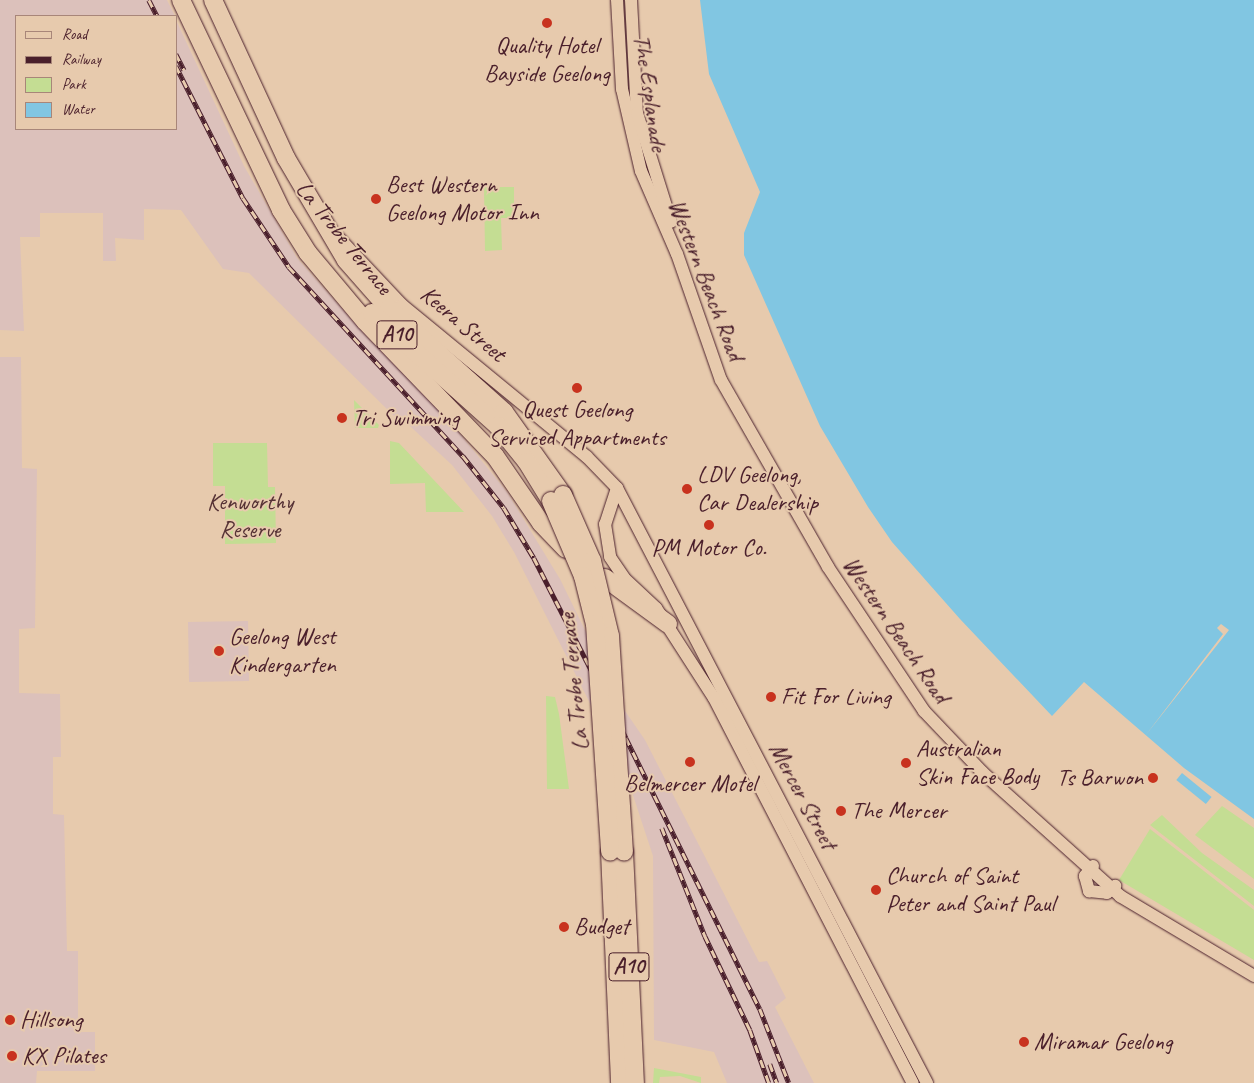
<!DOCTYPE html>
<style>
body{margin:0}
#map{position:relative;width:1254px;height:1083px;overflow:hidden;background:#e7caad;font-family:Caveat,sans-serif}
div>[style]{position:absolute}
.built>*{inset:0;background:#dcc1bb;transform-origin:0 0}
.green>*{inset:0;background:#c4dd93}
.water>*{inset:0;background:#81c6e2;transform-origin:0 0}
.pier>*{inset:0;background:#e7caad}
.roads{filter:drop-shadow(0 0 1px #4a1f2b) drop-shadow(0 0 1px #4a1f2b)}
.tertiary>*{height:12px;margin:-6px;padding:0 6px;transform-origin:6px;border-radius:6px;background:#e7caad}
.trunk>*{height:18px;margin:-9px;padding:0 9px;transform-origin:9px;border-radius:9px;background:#e7caad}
.rail>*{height:4.5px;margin-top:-2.25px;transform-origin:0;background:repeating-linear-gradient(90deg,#e7caad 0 8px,#4a1f2b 0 16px);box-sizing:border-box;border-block:1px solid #4a1f2b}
.bridges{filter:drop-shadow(0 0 1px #4a1f2b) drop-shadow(0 0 1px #4a1f2b)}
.trunk-bridge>*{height:18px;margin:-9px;padding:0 9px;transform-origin:9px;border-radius:9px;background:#e7caad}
.dots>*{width:14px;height:14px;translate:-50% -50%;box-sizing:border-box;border:2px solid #e7caad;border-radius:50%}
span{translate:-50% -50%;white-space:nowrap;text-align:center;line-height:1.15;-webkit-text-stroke:4px #e7caad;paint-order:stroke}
.shield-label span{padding:1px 4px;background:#e7caad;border:1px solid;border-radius:4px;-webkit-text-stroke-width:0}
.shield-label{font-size:22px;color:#4a1f2b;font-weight:700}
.poi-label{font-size:24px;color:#4a1f2b}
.left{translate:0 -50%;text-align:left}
.right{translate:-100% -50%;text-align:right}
.street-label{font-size:24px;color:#4a1f2b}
.park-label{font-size:24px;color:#563235}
.legend{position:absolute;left:15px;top:15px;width:162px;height:115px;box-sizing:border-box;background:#e7caad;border:1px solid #a88679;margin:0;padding:6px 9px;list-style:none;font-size:15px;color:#4a1f2b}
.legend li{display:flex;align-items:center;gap:10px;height:25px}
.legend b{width:25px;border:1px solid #a88679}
</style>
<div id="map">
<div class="built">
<i style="clip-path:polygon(0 0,167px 0,175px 16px,16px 16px,16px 129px,176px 129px,176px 20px,244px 166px,297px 258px,367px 337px,447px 418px,507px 492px,560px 579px,623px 708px,645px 740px,759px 962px,767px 961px,786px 998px,775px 1007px,814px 1083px,727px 1083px,714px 1052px,654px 1040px,653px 856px,627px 777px,514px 552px,492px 516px,452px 465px,398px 415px,394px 416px,249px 273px,223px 269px,181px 210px,144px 209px,144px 240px,115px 238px,116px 261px,103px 261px,103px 213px,40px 213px,40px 237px,20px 237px,24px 331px,0 330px)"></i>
<i style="clip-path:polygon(0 357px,21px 357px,22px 468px,37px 469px,35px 628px,19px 629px,19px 693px,60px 694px,61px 757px,53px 757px,53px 814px,64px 815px,67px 951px,78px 951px,78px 1032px,95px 1032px,95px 1071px,37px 1071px,36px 1083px,0 1083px)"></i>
<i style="left:248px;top:621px;width:60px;height:60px;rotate:89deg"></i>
</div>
<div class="green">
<i style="clip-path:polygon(484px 187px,514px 187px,514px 218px,501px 218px,502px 250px,485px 251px)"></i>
<i style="clip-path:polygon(354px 400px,379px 425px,378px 428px,355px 428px)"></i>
<i style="clip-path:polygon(390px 441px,399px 443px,464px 512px,426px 512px,425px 483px,390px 484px)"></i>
<i style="clip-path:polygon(213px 443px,267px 443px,268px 487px,275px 487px,276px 543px,225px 544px,225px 486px,213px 486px)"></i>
<i style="clip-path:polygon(546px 696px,555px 697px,559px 714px,569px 789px,547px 789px)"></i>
<i style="clip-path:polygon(1222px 806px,1254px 828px,1254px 879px,1195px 835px)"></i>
<i style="clip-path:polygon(1162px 815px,1202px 853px,1254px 890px,1254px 906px,1150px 825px)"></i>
<i style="clip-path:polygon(1150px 829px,1254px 910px,1254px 960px,1119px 880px)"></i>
<i style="clip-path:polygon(654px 1068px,701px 1077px,701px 1083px,680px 1076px,660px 1077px,659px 1083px,653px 1083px)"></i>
</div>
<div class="water">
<i style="clip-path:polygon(700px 0,1254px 0,1254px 819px,1184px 768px,1084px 682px,1052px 716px,960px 619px,892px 542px,868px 507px,820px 426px,744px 255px,744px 233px,760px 192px,709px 74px)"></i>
<i style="left:1182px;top:773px;width:38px;height:9px;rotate:39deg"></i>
</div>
<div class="pier">
<i style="clip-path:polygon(1221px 624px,1229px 630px,1145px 736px,1223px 634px,1217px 628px)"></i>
</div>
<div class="roads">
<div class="tertiary">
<i style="left:617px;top:0;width:89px;rotate:86.8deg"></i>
<i style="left:622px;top:89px;width:84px;rotate:77deg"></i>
<i style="left:641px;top:171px;width:90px;rotate:66.6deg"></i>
<i style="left:677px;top:254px;width:133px;rotate:70.8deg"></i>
<i style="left:721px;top:380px;width:215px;rotate:60.2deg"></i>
<i style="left:828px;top:567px;width:173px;rotate:56.3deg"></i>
<i style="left:924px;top:711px;width:84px;rotate:46.4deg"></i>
<i style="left:982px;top:772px;width:186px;rotate:41.9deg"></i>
<i style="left:1120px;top:896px;width:156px;rotate:30.8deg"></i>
<i style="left:631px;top:0;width:113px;rotate:87deg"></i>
<i style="left:637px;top:113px;width:114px;rotate:72.7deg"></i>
<i style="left:338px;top:237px;width:93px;rotate:46.7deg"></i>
<i style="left:402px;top:305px;width:239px;rotate:39.4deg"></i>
<i style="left:587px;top:457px;width:43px;rotate:45.9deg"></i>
<i style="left:617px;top:488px;width:671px;rotate:62.48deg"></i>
<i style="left:617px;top:488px;width:38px;rotate:108deg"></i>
<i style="left:605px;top:524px;width:33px;rotate:81deg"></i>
<i style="left:610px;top:557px;width:25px;rotate:56deg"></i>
<i style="left:624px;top:578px;width:44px;rotate:43.2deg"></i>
<i style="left:656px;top:608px;width:107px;rotate:57.2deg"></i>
<i style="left:714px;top:698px;width:433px;rotate:62.7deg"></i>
<i style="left:1093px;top:866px;width:13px;rotate:129deg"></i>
<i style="left:1085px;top:876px;width:16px;rotate:75deg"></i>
<i style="left:1089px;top:891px;width:18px;rotate:6deg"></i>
<i style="left:1107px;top:893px;width:11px;rotate:-41deg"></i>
</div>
<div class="trunk">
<i style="left:181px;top:0;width:233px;rotate:64.5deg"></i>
<i style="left:281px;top:210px;width:51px;rotate:57.9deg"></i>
<i style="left:308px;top:253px;width:89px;rotate:50deg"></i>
<i style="left:365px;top:321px;width:187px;rotate:46.1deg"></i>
<i style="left:495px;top:456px;width:81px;rotate:55.5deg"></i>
<i style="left:541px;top:523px;width:36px;rotate:46deg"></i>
<i style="left:213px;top:0;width:174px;rotate:65.2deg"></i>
<i style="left:286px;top:158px;width:118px;rotate:59.5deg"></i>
<i style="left:346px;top:260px;width:65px;rotate:48.7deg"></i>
<i style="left:389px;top:309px;width:154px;rotate:41.8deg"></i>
<i style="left:504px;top:412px;width:102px;rotate:54.6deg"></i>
<i style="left:372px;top:313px;width:169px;rotate:41.9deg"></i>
<i style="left:498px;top:426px;width:46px;rotate:51.1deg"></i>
<i style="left:527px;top:462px;width:46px;rotate:58.4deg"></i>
<i style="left:605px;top:578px;width:78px;rotate:36.1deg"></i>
<i style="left:610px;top:852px;width:231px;rotate:87.5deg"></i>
<i style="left:624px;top:852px;width:231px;rotate:87.3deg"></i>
</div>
</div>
<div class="rail">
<i style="left:149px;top:0;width:18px;rotate:63deg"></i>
<i style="left:176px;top:54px;width:18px;rotate:63deg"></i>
<i style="left:176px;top:66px;width:148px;rotate:63.1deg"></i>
<i style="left:243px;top:198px;width:83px;rotate:56.3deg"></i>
<i style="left:289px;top:267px;width:257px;rotate:47.4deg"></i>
<i style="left:463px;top:456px;width:66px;rotate:51.7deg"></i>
<i style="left:504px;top:508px;width:58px;rotate:59deg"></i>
<i style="left:534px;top:558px;width:202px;rotate:62.9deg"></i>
<i style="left:626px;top:738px;width:302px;rotate:63.7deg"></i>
<i style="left:760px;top:1009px;width:79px;rotate:68.6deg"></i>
<i style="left:662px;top:828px;width:116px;rotate:68.3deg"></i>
<i style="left:705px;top:936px;width:104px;rotate:64.4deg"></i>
<i style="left:750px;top:1030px;width:56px;rotate:70.3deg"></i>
<i style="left:770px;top:1064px;width:20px;rotate:70deg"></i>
</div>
<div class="bridges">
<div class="trunk-bridge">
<i style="left:563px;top:495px;width:72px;rotate:66.3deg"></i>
<i style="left:592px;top:561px;width:77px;rotate:76.5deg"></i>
<i style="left:610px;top:636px;width:216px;rotate:86.3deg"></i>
<i style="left:551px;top:501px;width:82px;rotate:66.9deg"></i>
<i style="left:583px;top:576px;width:49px;rotate:76deg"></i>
<i style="left:595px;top:624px;width:228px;rotate:86.2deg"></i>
</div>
</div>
<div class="dots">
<i style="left:547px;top:23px;background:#c8321e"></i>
<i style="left:376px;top:199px;background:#c8321e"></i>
<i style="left:577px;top:388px;background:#c8321e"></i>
<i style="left:342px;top:418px;background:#c8321e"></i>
<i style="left:687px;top:489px;background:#c8321e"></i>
<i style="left:709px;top:525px;background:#c8321e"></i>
<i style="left:219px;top:651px;background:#c8321e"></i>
<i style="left:771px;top:697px;background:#c8321e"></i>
<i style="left:690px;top:762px;background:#c8321e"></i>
<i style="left:906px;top:763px;background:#c8321e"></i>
<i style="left:1153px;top:778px;background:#c8321e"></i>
<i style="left:841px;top:811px;background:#c8321e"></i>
<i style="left:876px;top:890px;background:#c8321e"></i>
<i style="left:564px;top:927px;background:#c8321e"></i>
<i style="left:10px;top:1020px;background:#c8321e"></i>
<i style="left:1024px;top:1042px;background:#c8321e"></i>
<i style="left:12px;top:1056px;background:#c8321e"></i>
</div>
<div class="shield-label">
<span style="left:397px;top:335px">A10</span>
<span style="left:629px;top:967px">A10</span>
</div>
<div class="poi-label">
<span style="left:547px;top:60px">Quality Hotel<br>Bayside Geelong</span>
<span class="left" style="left:386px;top:199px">Best Western<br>Geelong Motor Inn</span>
<span style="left:577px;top:424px">Quest Geelong<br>Serviced Appartments</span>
<span class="left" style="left:352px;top:418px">Tri Swimming</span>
<span class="left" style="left:697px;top:489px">LDV Geelong,<br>Car Dealership</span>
<span style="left:709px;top:548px">PM Motor Co.</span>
<span class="left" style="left:229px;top:651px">Geelong West<br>Kindergarten</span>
<span class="left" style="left:781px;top:697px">Fit For Living</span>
<span class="left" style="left:916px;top:763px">Australian<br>Skin Face Body</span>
<span class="right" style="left:1143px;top:778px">Ts Barwon</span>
<span style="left:690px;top:784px">Belmercer Motel</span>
<span class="left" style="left:851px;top:811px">The Mercer</span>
<span class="left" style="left:886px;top:890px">Church of Saint<br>Peter and Saint Paul</span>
<span class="left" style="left:574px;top:927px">Budget</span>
<span class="left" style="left:20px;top:1020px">Hillsong</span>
<span class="left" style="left:1034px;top:1042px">Miramar Geelong</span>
<span class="left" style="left:22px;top:1056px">KX Pilates</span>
</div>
<div class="street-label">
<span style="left:650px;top:93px;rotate:81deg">The Esplanade</span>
<span style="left:344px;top:238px;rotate:51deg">La Trobe Terrace</span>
<span style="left:706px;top:280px;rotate:69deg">Western Beach Road</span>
<span style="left:463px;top:324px;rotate:40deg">Keera Street</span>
<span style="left:896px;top:630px;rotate:56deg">Western Beach Road</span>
<span style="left:574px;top:682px;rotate:-96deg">La Trobe Terrace</span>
<span style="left:803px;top:796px;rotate:62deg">Mercer Street</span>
</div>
<div class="park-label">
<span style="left:250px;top:516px">Kenworthy<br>Reserve</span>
</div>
<ul class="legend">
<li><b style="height:6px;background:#e7caad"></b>Road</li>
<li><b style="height:6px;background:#4a1f2b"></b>Railway</li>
<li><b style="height:14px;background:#c4dd93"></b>Park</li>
<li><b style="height:14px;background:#81c6e2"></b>Water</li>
</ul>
</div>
